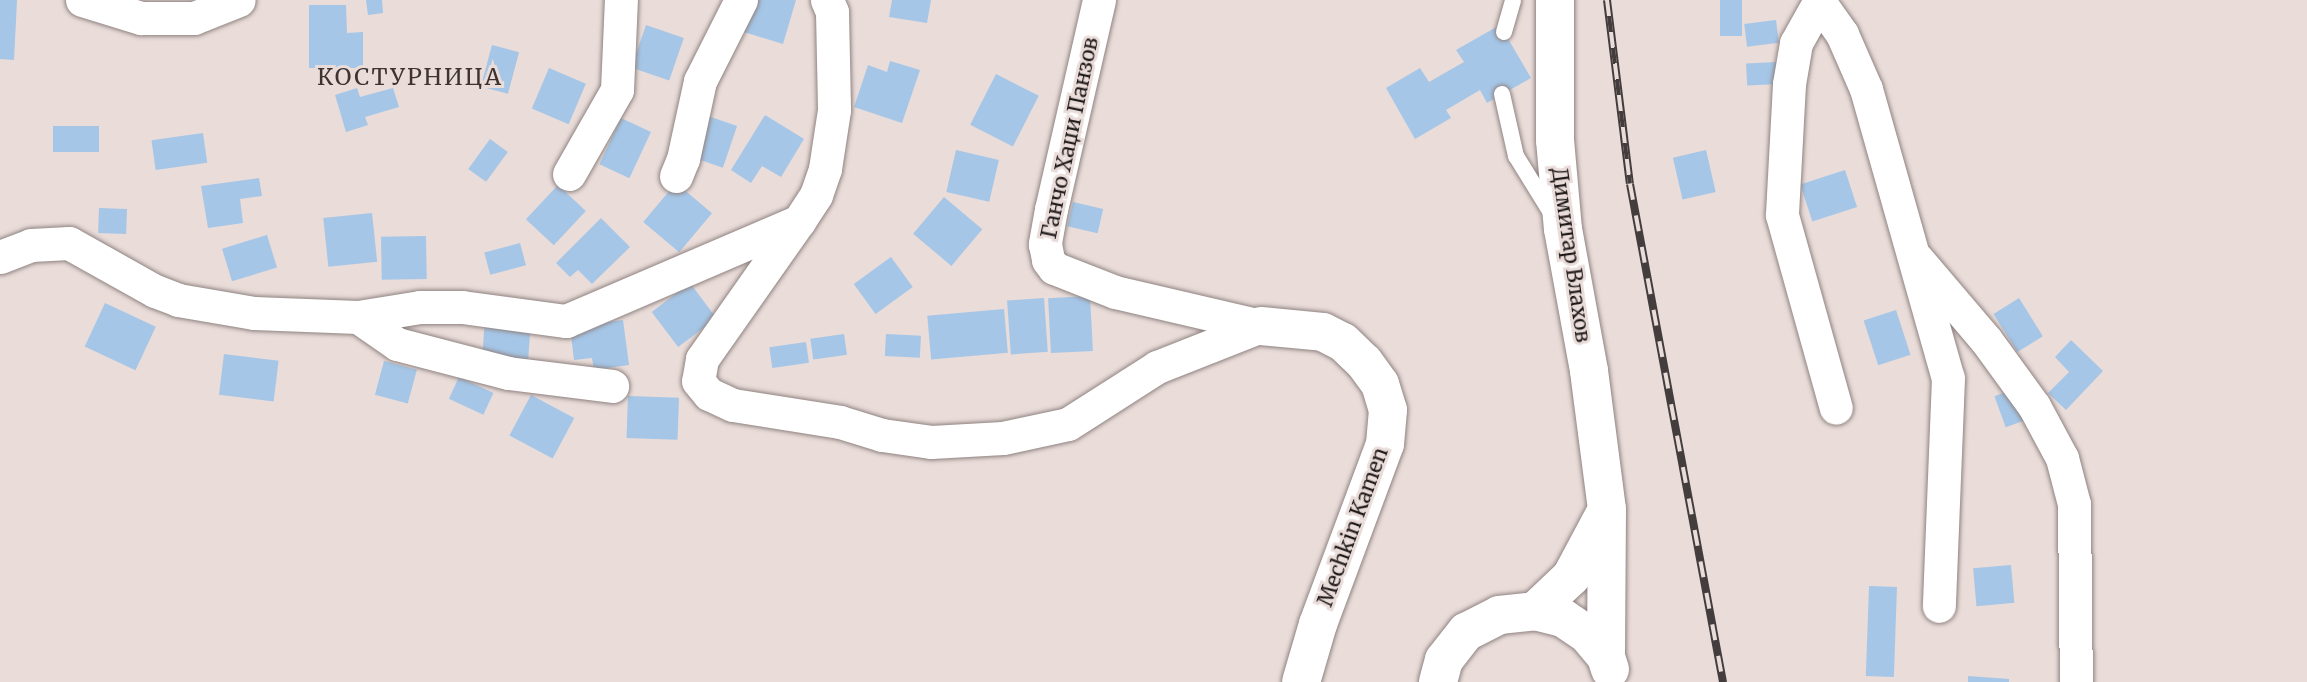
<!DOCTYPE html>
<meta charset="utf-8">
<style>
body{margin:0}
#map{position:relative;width:2307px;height:682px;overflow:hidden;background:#e9dcd9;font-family:Merriweather,serif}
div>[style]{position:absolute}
.building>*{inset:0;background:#a5c6e7;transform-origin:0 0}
.roads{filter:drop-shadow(0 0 2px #8f8381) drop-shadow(0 0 2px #8f8381)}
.lane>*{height:16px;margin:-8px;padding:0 8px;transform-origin:8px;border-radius:8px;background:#fff}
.street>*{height:33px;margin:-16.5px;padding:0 16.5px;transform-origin:16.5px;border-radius:16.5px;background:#fff}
.secondary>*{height:38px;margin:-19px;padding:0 19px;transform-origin:19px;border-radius:19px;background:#fff}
.rail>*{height:8px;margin-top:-4px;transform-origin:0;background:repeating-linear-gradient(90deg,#e9dcd9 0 16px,#443d3d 0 32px);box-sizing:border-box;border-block:2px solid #443d3d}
span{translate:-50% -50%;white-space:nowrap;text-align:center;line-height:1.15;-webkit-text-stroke:6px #e9dcd9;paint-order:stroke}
.street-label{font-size:21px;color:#1e1919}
.neighbourhood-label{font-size:23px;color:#3d3331;letter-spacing:2px}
</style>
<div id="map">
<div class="building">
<i style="clip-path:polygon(0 0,17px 0,14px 60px,0 59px)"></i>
<i style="clip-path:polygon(366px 0,382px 0,383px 13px,368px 15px)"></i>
<i style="clip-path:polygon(754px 0,796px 0,783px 44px,744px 32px)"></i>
<i style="clip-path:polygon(892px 0,931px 0,927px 23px,889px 17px)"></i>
<i style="left:1720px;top:0;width:22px;height:36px"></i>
<i style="clip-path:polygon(309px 5px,346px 5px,347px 33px,363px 32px,363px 68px,309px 68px)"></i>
<i style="left:1776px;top:20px;width:23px;height:32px;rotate:83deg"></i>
<i style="left:646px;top:25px;width:40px;height:45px;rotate:19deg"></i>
<i style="clip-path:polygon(1500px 25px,1531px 78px,1487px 103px,1480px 90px,1446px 110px,1451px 118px,1415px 139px,1386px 88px,1420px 68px,1429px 82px,1464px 62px,1456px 50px)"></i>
<i style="left:492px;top:45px;width:28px;height:43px;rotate:15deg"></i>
<i style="clip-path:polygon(890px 61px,920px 70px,902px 123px,854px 107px,868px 65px,887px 72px)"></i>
<i style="left:1777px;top:62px;width:22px;height:31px;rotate:87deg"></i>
<i style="left:549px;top:68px;width:40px;height:44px;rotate:23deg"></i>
<i style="left:996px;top:74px;width:48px;height:57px;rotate:27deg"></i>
<i style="clip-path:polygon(357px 88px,360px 97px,393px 88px,399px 107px,365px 117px,368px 125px,346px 132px,335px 95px)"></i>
<i style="left:705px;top:115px;width:34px;height:44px;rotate:19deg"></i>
<i style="clip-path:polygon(765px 115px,804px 139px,781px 177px,762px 166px,751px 183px,731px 170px)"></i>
<i style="left:621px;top:118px;width:33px;height:51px;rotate:25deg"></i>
<i style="left:53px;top:126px;width:46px;height:26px"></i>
<i style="left:203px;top:133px;width:30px;height:52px;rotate:82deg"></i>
<i style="left:490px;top:139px;width:22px;height:37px;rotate:36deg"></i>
<i style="left:956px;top:150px;width:44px;height:43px;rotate:13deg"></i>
<i style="left:1706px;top:150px;width:43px;height:34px;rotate:77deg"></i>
<i style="left:1845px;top:170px;width:39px;height:47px;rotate:72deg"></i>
<i style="clip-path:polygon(259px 178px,262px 196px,240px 199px,243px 223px,208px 228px,201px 186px)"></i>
<i style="left:676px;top:183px;width:47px;height:51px;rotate:40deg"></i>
<i style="left:558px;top:185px;width:38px;height:47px;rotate:43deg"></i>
<i style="left:944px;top:197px;width:50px;height:48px;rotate:40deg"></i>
<i style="left:1073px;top:202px;width:31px;height:25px;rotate:13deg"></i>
<i style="left:99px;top:208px;width:28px;height:25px;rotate:2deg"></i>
<i style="left:372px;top:213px;width:49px;height:49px;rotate:84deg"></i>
<i style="clip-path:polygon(601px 218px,630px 247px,592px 284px,578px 270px,570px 277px,556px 263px)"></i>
<i style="left:267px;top:235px;width:34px;height:47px;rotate:73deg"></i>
<i style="left:426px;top:236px;width:43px;height:45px;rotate:89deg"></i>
<i style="left:520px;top:243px;width:23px;height:37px;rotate:75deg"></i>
<i style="left:891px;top:257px;width:37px;height:46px;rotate:54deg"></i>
<i style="left:690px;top:283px;width:44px;height:48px;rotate:53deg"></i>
<i style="left:1090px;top:296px;width:55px;height:42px;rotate:87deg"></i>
<i style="left:1044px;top:298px;width:54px;height:37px;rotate:86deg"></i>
<i style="left:2019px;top:298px;width:45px;height:30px;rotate:58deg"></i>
<i style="left:105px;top:303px;width:56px;height:48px;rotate:25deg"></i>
<i style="left:1004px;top:309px;width:44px;height:77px;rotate:85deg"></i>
<i style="left:1896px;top:310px;width:47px;height:34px;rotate:72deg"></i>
<i style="left:485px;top:318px;width:46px;height:46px;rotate:4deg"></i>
<i style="clip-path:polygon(623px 320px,629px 365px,594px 370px,592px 358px,574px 360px,570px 327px)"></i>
<i style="left:844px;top:334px;width:21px;height:34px;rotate:82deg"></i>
<i style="left:886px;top:334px;width:35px;height:22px;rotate:3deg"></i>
<i style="clip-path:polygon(2071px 340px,2103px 371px,2066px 410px,2048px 393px,2069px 372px,2055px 357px)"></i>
<i style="left:806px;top:342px;width:21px;height:37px;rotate:82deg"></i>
<i style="left:224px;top:354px;width:55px;height:41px;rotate:7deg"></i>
<i style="left:384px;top:361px;width:34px;height:35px;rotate:15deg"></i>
<i style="left:459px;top:377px;width:38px;height:24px;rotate:25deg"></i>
<i style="left:2017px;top:388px;width:33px;height:24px;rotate:70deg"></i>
<i style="left:531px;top:395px;width:49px;height:46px;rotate:28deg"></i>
<i style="left:628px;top:396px;width:51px;height:42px;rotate:2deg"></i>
<i style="left:2011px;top:565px;width:38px;height:38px;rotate:85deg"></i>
<i style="left:1869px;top:586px;width:28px;height:90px;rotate:2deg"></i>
<i style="clip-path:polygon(1968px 676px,2009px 679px,2009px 682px,1968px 682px)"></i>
</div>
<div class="roads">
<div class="lane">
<i style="left:1504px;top:32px;width:33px;rotate:-74deg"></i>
<i style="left:1502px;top:94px;width:64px;rotate:77.3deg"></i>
<i style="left:1516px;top:156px;width:70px;rotate:58.3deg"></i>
</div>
<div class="street">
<i style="left:82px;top:0;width:62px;rotate:17deg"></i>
<i style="left:141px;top:18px;width:53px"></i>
<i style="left:194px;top:18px;width:48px;rotate:-21.8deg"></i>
<i style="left:827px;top:0;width:13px;rotate:67deg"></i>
<i style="left:832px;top:12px;width:98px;rotate:88.8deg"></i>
<i style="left:834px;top:110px;width:60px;rotate:98.7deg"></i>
<i style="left:825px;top:169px;width:28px;rotate:109deg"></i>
<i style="left:816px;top:195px;width:31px;rotate:123deg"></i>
<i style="left:799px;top:221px;width:169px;rotate:125.1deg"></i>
<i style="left:702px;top:359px;width:22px;rotate:100deg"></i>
<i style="left:698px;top:381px;width:17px;rotate:50deg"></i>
<i style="left:709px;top:394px;width:26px;rotate:25deg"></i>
<i style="left:733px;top:405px;width:108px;rotate:9deg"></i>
<i style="left:840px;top:422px;width:44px;rotate:17.2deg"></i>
<i style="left:882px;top:435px;width:49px;rotate:8.1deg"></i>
<i style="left:931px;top:442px;width:72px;rotate:-3.2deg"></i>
<i style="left:1003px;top:438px;width:66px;rotate:-12.2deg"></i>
<i style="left:1068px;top:424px;width:106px;rotate:-32.6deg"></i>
<i style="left:1157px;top:367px;width:112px;rotate:-21.5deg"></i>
<i style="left:1099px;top:0;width:214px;rotate:102.9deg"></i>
<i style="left:1051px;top:209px;width:36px;rotate:100deg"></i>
<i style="left:1045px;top:244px;width:16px;rotate:79deg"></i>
<i style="left:1048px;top:260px;width:10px;rotate:53deg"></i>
<i style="left:1054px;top:268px;width:66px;rotate:21.5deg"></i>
<i style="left:1115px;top:292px;width:150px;rotate:13.1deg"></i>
<i style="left:1818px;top:0;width:42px;rotate:54.8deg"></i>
<i style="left:1842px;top:34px;width:60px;rotate:66.4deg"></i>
<i style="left:1866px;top:89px;width:300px;rotate:74.2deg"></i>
<i style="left:1948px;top:378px;width:228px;rotate:92.3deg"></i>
<i style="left:1819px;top:2px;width:47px;rotate:119.3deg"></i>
<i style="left:1796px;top:43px;width:42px;rotate:99.7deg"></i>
<i style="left:1789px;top:84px;width:131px;rotate:93.1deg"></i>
<i style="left:1782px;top:215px;width:200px;rotate:74.4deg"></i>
<i style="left:569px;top:174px;width:97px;rotate:-60.3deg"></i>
<i style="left:617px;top:90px;width:90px;rotate:-87.5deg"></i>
<i style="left:676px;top:176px;width:18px;rotate:-68deg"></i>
<i style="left:683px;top:159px;width:80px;rotate:-77.7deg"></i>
<i style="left:700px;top:81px;width:91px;rotate:-63.2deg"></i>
<i style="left:0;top:257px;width:33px;rotate:-21deg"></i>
<i style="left:31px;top:245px;width:38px;rotate:-3deg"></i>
<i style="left:69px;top:243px;width:98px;rotate:29.2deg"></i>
<i style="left:155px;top:291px;width:25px;rotate:21deg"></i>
<i style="left:178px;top:300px;width:77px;rotate:9.7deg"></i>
<i style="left:254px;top:313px;width:104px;rotate:2.2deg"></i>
<i style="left:358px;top:317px;width:63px;rotate:-9.2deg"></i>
<i style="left:420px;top:307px;width:42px"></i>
<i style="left:462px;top:307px;width:105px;rotate:7.7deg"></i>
<i style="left:566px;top:321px;width:254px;rotate:-23.2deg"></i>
<i style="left:1917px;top:259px;width:106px;rotate:49.6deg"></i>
<i style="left:1986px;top:340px;width:82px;rotate:54deg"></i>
<i style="left:2034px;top:406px;width:59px;rotate:61.7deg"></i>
<i style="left:2062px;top:458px;width:48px;rotate:75.4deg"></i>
<i style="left:2074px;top:504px;width:178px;rotate:89.4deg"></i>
<i style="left:358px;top:317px;width:47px;rotate:34.7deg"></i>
<i style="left:397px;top:344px;width:115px;rotate:14.6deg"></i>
<i style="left:508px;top:373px;width:105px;rotate:7.1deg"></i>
</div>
<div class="secondary">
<i style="left:1555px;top:0;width:140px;rotate:90deg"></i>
<i style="left:1555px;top:140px;width:89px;rotate:84.9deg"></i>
<i style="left:1563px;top:229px;width:144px;rotate:79.6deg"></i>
<i style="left:1589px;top:371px;width:139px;rotate:82.6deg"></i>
<i style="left:1607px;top:509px;width:148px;rotate:90.4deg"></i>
<i style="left:1261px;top:326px;width:62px;rotate:5.5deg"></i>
<i style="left:1323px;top:332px;width:22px;rotate:27deg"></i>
<i style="left:1343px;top:342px;width:29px;rotate:44deg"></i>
<i style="left:1364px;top:362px;width:27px;rotate:54deg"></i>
<i style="left:1380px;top:384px;width:27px;rotate:73deg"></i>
<i style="left:1388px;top:410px;width:34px;rotate:95deg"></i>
<i style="left:1385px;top:444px;width:192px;rotate:110.4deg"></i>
<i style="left:1318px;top:624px;width:60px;rotate:106.3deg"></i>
<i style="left:1535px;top:611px;width:50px;rotate:-43.4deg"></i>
<i style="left:1571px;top:577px;width:68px;rotate:-61.9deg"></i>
<i style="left:1438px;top:682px;width:23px;rotate:-75deg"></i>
<i style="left:1444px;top:660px;width:36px;rotate:-52deg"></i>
<i style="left:1466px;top:632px;width:37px;rotate:-27deg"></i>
<i style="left:1499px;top:615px;width:36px;rotate:-6deg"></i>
<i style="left:1535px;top:611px;width:29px;rotate:14deg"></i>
<i style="left:1563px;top:618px;width:29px;rotate:34deg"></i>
<i style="left:1587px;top:634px;width:30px;rotate:50deg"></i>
<i style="left:1606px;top:657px;width:13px;rotate:72deg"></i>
</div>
</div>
<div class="rail">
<i style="left:1607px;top:0;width:185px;rotate:82.9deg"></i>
<i style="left:1630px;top:184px;width:507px;rotate:79.42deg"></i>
</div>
<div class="street-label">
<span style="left:1070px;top:138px;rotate:-78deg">Ганчо Хаџи Панзов</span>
<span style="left:1571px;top:255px;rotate:82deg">Димитар Влахов</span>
<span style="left:1353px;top:527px;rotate:-70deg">Mechkin Kamen</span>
</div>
<div class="neighbourhood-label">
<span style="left:410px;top:77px">КОСТУРНИЦА</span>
</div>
</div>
